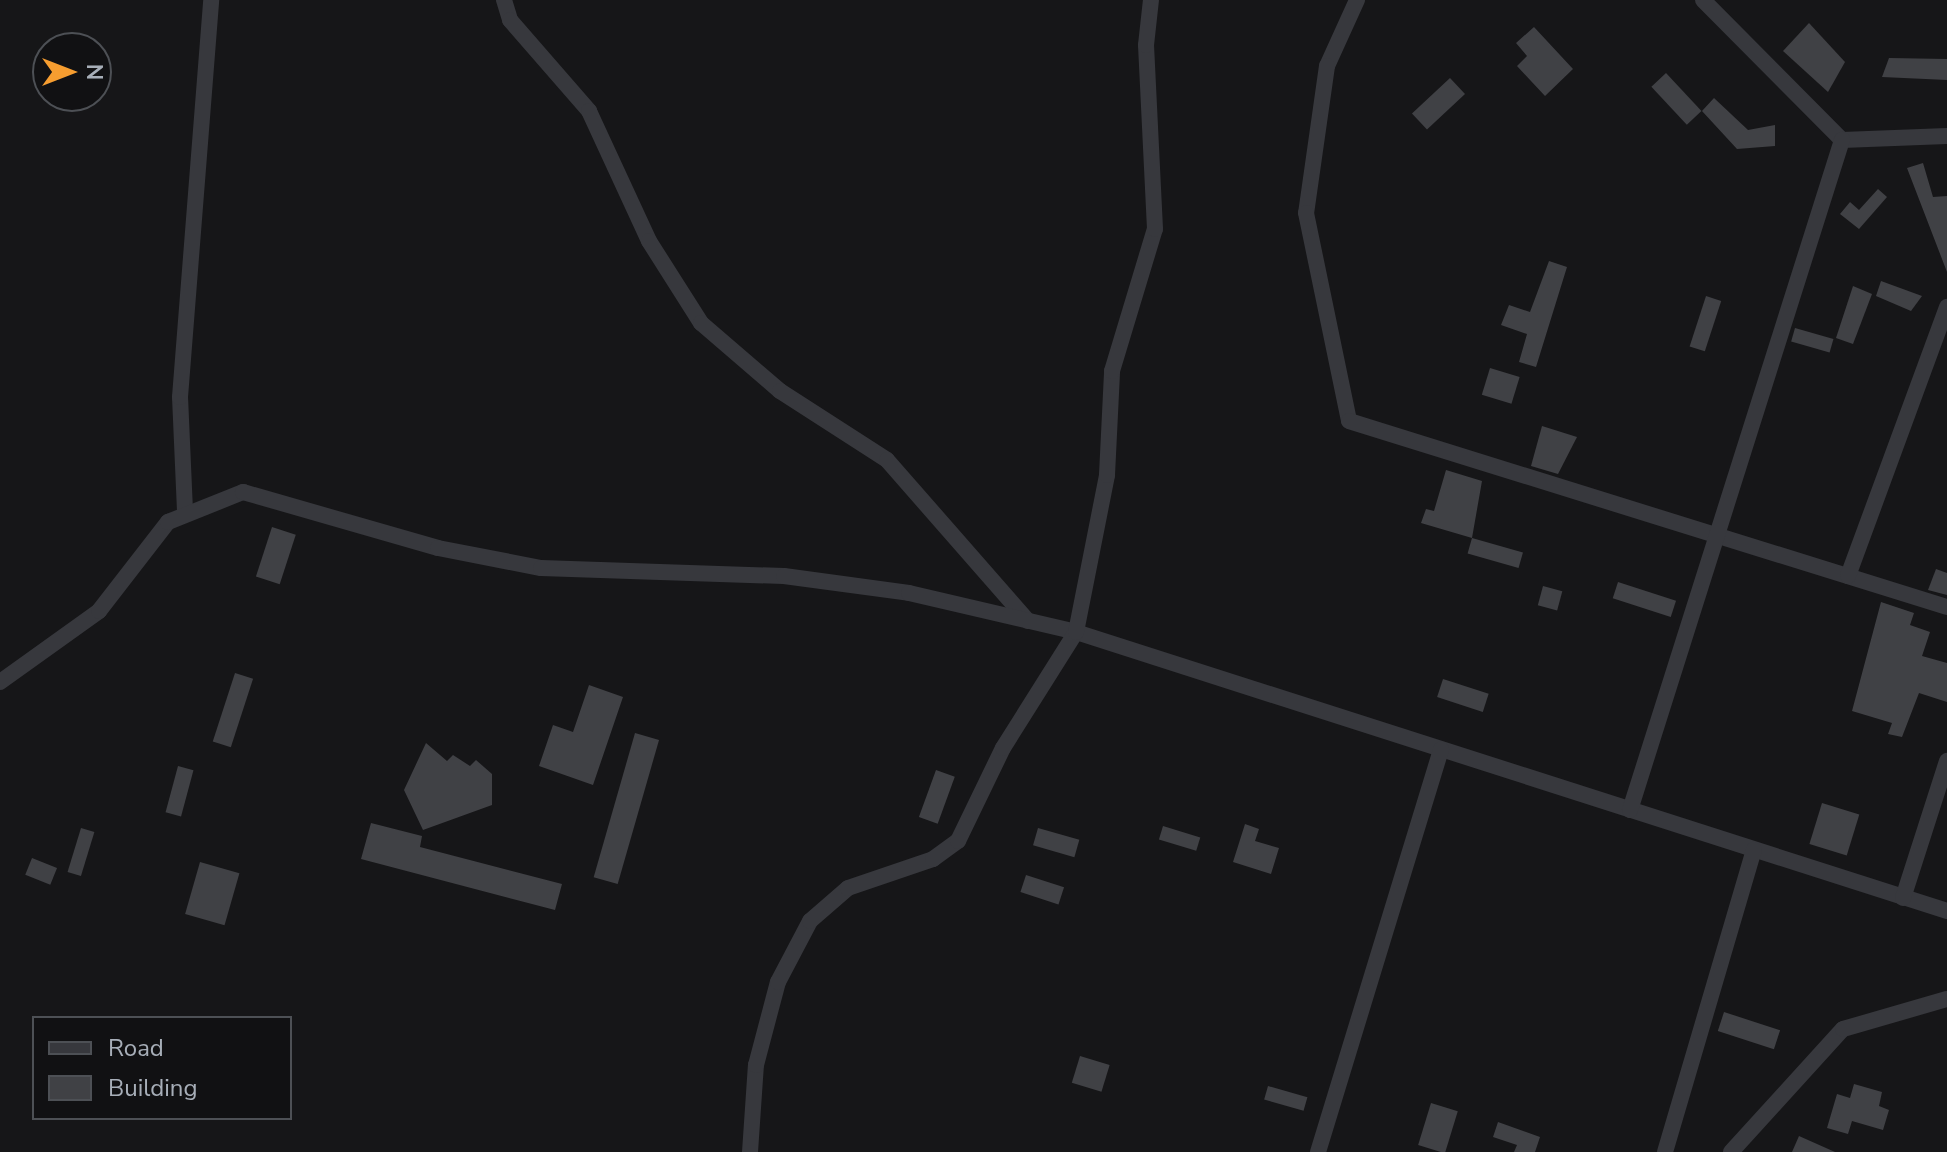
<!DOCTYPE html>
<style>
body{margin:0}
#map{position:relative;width:1947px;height:1152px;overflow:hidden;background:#161618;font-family:"Nunito Sans",sans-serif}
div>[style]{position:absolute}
.building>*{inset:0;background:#404145;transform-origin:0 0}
.minor>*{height:16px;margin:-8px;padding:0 8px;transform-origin:8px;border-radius:8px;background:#37383d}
span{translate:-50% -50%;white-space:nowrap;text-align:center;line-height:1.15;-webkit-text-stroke:6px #111113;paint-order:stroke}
.legend{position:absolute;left:32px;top:1016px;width:260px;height:104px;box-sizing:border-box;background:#111113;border:2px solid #4d5055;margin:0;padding:10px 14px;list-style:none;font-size:24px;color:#a7aeb8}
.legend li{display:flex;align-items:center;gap:16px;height:40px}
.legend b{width:40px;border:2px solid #4d5055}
.north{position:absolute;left:32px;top:32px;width:80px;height:80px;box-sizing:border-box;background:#111113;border:2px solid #4d5055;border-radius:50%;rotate:90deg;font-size:22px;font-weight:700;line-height:32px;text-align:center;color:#a7aeb8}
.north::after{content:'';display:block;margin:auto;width:28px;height:36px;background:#f69d30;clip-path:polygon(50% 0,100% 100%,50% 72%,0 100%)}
</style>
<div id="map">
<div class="building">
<i style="clip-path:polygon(1809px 23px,1845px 62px,1828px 92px,1783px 51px)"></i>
<i style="clip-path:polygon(1534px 27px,1573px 69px,1545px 96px,1517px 66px,1527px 56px,1516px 43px)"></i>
<i style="clip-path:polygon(1889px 58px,1947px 59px,1947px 80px,1882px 77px)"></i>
<i style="left:1666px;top:73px;width:52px;height:20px;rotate:47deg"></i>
<i style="left:1450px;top:78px;width:22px;height:52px;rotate:47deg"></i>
<i style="clip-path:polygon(1714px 98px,1748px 130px,1775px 125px,1775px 146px,1737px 149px,1702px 111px)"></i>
<i style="clip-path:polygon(1923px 163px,1933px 197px,1947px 196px,1947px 272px,1907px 168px)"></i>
<i style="clip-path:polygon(1878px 189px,1887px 197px,1859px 229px,1840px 214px,1850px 202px,1859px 210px)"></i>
<i style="clip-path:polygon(1549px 261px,1567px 267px,1536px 367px,1519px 362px,1527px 334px,1501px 325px,1509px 305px,1530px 312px)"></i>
<i style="clip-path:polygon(1881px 281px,1922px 296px,1911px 311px,1876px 296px)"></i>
<i style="clip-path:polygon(1853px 286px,1872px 294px,1853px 344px,1836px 338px)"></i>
<i style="left:1706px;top:296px;width:16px;height:53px;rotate:18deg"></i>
<i style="left:1795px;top:328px;width:40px;height:14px;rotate:16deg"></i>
<i style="left:1490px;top:368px;width:31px;height:28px;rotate:17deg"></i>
<i style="clip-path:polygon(1542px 426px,1577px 437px,1558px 474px,1531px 466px)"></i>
<i style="clip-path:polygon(1446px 470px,1482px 481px,1472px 538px,1421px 523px,1426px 509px,1434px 511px)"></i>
<i style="left:272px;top:527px;width:25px;height:52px;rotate:18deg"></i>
<i style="left:1472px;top:538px;width:53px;height:16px;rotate:16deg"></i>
<i style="clip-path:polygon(1936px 569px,1947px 573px,1947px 595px,1928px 590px)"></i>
<i style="left:1618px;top:582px;width:61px;height:17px;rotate:18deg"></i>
<i style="left:1543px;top:586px;width:20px;height:20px;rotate:15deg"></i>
<i style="clip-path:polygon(1881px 602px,1914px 613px,1910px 625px,1930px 632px,1922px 656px,1947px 663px,1947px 702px,1919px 693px,1902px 737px,1888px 734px,1892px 723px,1852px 711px)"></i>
<i style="left:235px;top:673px;width:19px;height:72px;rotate:18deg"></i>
<i style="left:1443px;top:679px;width:48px;height:19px;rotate:18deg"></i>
<i style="clip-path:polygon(589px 685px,623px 697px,593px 785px,539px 766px,553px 725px,573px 732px)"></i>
<i style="left:635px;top:733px;width:25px;height:150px;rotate:16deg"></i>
<i style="clip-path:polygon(426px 743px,447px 761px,453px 755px,470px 766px,476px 760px,492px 774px,492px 805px,423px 830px,404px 790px)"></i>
<i style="left:178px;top:766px;width:16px;height:48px;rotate:15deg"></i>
<i style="left:936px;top:770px;width:20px;height:50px;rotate:20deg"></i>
<i style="left:1822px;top:803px;width:39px;height:43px;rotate:17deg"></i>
<i style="clip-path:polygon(371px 823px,422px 836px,420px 847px,562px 884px,555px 910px,361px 859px)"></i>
<i style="clip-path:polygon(1245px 824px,1259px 829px,1255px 841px,1279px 848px,1271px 874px,1233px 862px)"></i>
<i style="left:1163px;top:826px;width:39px;height:14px;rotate:17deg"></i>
<i style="left:81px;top:828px;width:14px;height:46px;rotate:17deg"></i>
<i style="left:1038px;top:828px;width:43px;height:18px;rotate:16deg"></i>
<i style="left:32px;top:858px;width:27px;height:18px;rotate:22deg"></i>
<i style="left:200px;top:862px;width:41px;height:54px;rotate:16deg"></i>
<i style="left:1026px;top:875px;width:40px;height:18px;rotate:18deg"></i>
<i style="left:1724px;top:1012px;width:59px;height:20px;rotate:18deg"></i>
<i style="left:1080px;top:1056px;width:31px;height:28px;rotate:17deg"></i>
<i style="clip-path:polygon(1854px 1084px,1882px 1092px,1879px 1106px,1889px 1110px,1883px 1130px,1852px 1121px,1848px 1134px,1827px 1128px,1837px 1094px,1850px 1098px)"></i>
<i style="left:1268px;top:1086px;width:41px;height:14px;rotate:16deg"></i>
<i style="left:1431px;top:1103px;width:28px;height:44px;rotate:17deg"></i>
<i style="clip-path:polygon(1498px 1122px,1540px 1137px,1535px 1152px,1514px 1152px,1517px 1145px,1493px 1137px)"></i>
<i style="clip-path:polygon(1799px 1136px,1835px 1152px,1792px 1152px)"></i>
</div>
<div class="minor">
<i style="left:504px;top:0;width:21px;rotate:73deg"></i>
<i style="left:510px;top:20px;width:121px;rotate:49deg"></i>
<i style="left:589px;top:111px;width:143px;rotate:65.2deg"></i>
<i style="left:649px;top:241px;width:97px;rotate:57.6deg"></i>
<i style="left:701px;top:323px;width:104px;rotate:40.7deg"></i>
<i style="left:780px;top:391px;width:127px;rotate:32.8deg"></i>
<i style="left:887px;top:460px;width:214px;rotate:48.8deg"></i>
<i style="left:1357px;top:0;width:72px;rotate:114.4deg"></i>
<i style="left:1327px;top:66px;width:148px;rotate:98.1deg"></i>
<i style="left:1306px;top:213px;width:212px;rotate:78.3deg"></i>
<i style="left:1349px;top:421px;width:626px;rotate:17.28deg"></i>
<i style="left:1703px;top:0;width:197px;rotate:45.2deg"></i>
<i style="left:1842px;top:140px;width:105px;rotate:-2.2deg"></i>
<i style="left:185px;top:511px;width:114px;rotate:-92.5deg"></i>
<i style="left:180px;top:397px;width:398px;rotate:-85.5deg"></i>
<i style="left:1848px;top:576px;width:287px;rotate:-69.8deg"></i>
<i style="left:0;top:682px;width:122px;rotate:-35.6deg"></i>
<i style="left:99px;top:611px;width:113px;rotate:-52.2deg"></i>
<i style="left:168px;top:522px;width:81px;rotate:-21.8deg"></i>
<i style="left:243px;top:492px;width:203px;rotate:16deg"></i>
<i style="left:438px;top:548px;width:105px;rotate:11deg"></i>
<i style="left:541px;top:568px;width:243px;rotate:1.9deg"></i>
<i style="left:784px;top:576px;width:126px;rotate:7.7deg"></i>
<i style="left:909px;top:593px;width:171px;rotate:13.1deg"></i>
<i style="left:1076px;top:632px;width:915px;rotate:17.76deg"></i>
<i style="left:1630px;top:810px;width:703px;rotate:-72.44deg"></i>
<i style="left:1903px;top:898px;width:144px;rotate:-72.2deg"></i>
<i style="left:750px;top:1152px;width:87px;rotate:-86.1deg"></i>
<i style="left:756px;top:1065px;width:86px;rotate:-75.2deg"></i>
<i style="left:778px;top:982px;width:69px;rotate:-62.3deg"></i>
<i style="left:810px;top:921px;width:50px;rotate:-41deg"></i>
<i style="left:848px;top:888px;width:90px;rotate:-18.8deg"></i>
<i style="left:933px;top:859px;width:31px;rotate:-36deg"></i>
<i style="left:958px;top:841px;width:103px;rotate:-64.2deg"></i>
<i style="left:1003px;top:748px;width:137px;rotate:-57.8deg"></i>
<i style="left:1076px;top:632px;width:160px;rotate:-78.8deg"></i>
<i style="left:1107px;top:475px;width:104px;rotate:-87.2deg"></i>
<i style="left:1112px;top:371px;width:148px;rotate:-73.2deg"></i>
<i style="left:1155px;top:229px;width:184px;rotate:-92.8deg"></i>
<i style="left:1146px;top:45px;width:45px;rotate:-83.7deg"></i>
<i style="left:1318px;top:1152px;width:421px;rotate:-73deg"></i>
<i style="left:1665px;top:1152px;width:315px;rotate:-73.6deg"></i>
<i style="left:1731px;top:1152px;width:166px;rotate:-47.7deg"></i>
<i style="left:1843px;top:1029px;width:108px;rotate:-16.1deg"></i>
</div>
<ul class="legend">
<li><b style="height:10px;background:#37383d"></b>Road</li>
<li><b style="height:22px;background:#404145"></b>Building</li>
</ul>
<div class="north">N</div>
</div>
